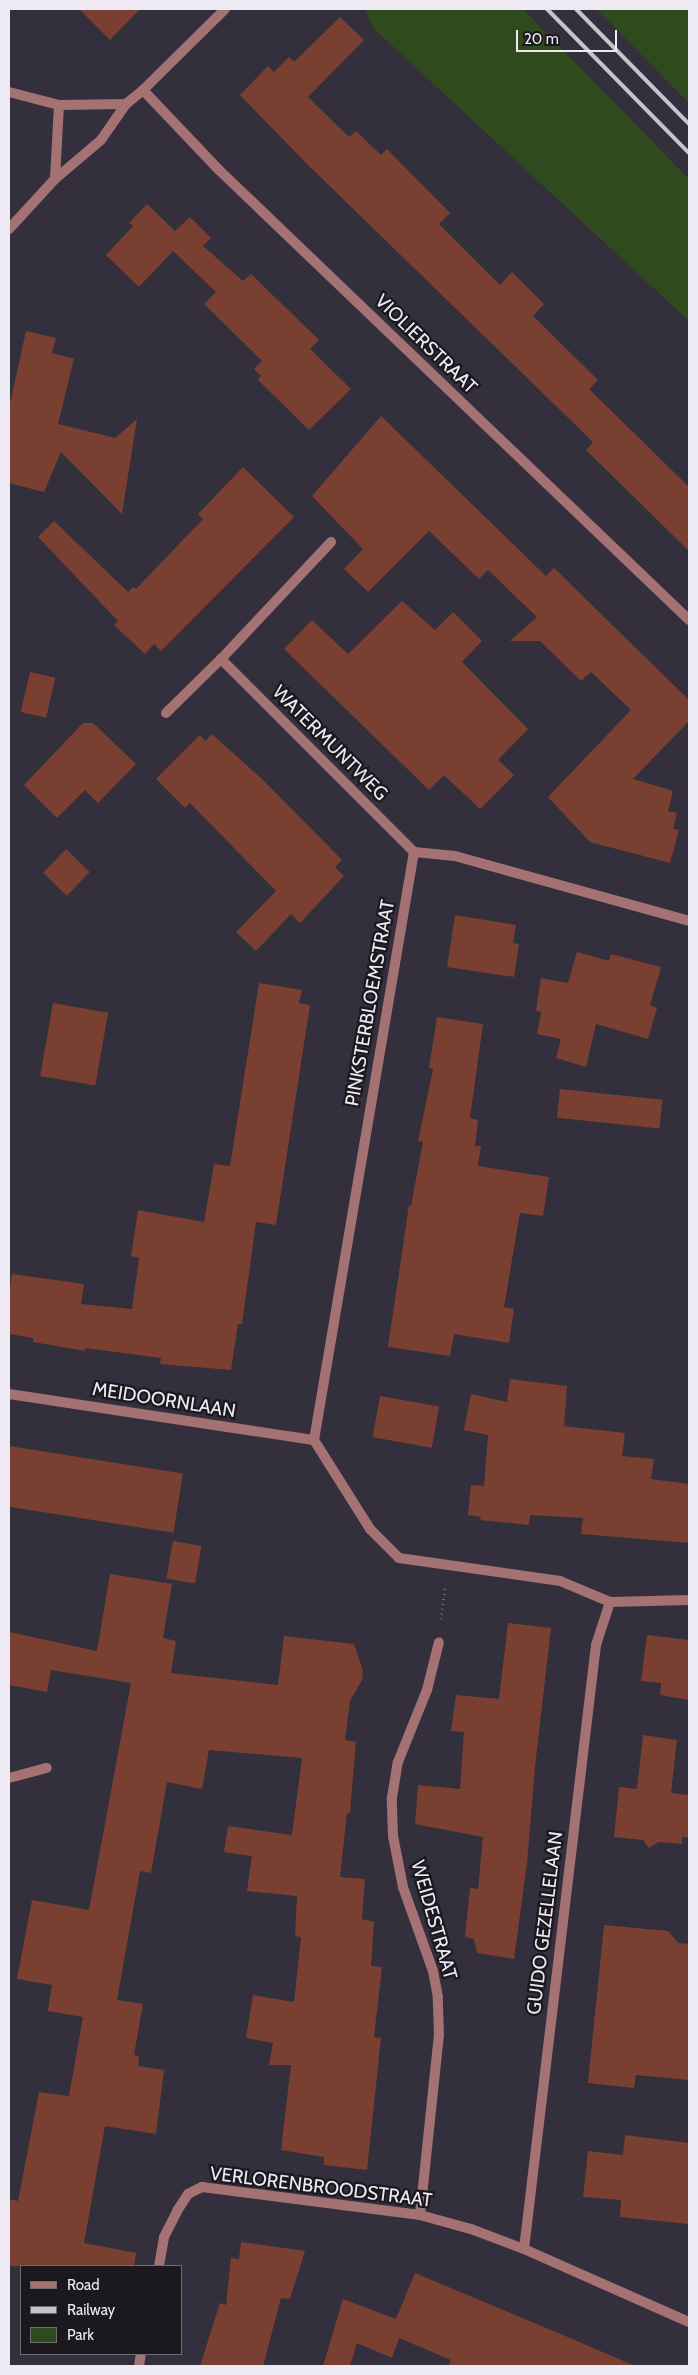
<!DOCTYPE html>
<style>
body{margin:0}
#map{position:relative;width:698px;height:2375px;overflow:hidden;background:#342f3c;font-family:Cabin,sans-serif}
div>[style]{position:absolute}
.green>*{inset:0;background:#2f4b1d}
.building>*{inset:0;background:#794031;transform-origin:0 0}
.path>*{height:3px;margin-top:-1.5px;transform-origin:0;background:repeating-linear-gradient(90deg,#6f6b77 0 1px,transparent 0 5px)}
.street>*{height:10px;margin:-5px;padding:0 5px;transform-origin:5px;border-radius:5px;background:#a47272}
.rail>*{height:4px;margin:-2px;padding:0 2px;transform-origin:2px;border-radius:2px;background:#c7c3cd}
span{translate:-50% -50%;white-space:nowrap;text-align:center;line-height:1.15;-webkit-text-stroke:4.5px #1b181e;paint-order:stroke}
.street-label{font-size:19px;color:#edeaf3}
.frame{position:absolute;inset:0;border:10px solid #edeaf3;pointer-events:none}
.legend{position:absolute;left:20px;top:2265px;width:162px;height:90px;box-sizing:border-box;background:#1b181e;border:1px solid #6f6c73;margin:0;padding:6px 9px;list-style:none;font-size:15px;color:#edeaf3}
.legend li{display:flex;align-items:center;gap:10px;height:25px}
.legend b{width:25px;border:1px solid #6f6c73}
.scale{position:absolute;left:516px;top:30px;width:101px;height:22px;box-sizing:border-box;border:2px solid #edeaf3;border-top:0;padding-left:6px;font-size:15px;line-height:18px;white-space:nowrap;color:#edeaf3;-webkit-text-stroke:4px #1b181e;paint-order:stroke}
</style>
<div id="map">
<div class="green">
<i style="clip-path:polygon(365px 9px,523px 9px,689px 179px,689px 321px,373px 28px)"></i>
<i style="clip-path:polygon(596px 9px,689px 9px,689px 103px,608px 21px)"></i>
</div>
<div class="building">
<i style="clip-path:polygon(79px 9px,140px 9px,110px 40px)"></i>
<i style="clip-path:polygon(340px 17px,364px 40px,308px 97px,349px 137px,356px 131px,381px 155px,387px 149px,450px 213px,439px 224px,500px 285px,512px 272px,544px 304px,533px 316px,598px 380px,589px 389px,689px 487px,689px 551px,586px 450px,593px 442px,306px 163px,240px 95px,268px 66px,274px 72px,289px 57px,294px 62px)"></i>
<i style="clip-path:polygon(147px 204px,175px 231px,190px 217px,211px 238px,203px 246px,243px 281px,251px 274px,319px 340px,310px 349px,351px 389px,309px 430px,258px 380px,261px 376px,254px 369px,262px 361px,204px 304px,216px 292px,173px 251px,139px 287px,106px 255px,133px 226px,129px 223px)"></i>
<i style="clip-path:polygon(26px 331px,56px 338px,52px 353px,74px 359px,58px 424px,115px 438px,137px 419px,122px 514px,61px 452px,44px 492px,9px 483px,9px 408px)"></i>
<i style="clip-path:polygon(381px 416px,546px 576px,554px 568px,689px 700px,689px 721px,633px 779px,673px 791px,668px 811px,677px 813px,673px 829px,679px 830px,670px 863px,590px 842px,548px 797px,631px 710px,591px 672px,581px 681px,540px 641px,510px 641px,537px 617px,488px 570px,479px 579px,429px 531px,368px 592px,344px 569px,363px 549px,312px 496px)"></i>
<i style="clip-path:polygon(243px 467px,294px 517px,161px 651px,154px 644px,145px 654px,114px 625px,118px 621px,38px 537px,54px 521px,128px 592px,133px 587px,136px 589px,203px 519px,198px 514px)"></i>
<i style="clip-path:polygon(402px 601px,435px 630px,453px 612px,482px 641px,462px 662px,528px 729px,498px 760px,514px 775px,480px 809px,444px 775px,429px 790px,284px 649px,312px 620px,348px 654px)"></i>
<i style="left:30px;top:672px;width:26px;height:41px;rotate:13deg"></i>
<i style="clip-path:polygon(83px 723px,93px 723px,136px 764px,98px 803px,85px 790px,57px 818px,24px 785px)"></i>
<i style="clip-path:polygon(212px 734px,264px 781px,342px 860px,335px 867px,344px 876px,300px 923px,291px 914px,256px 951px,236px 932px,276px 891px,190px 803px,185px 808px,156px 779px,200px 735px,205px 741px)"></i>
<i style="left:66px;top:849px;width:33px;height:33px;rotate:44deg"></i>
<i style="clip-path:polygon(455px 915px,516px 925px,513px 943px,519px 944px,514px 977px,447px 967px)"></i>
<i style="clip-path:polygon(577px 952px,609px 961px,611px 954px,661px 967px,650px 1005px,657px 1008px,648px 1039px,596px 1024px,586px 1067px,556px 1058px,561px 1039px,537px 1034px,541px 1012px,536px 1011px,541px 978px,568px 983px)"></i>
<i style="clip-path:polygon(259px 983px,302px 990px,299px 1003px,310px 1005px,276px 1225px,256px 1222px,242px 1324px,238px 1324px,231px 1370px,160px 1364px,161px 1358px,85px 1348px,85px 1351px,33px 1342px,33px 1338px,9px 1334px,9px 1295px,12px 1274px,84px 1284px,81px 1304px,132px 1309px,139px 1258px,131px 1256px,138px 1210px,204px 1222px,214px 1164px,230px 1166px)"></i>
<i style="left:53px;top:1003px;width:56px;height:74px;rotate:10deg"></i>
<i style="clip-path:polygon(437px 1017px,483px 1024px,470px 1118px,478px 1120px,475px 1146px,481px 1146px,478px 1166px,549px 1177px,543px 1216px,520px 1213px,504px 1307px,514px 1309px,509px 1343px,454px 1334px,450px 1356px,388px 1347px,409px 1205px,411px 1206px,423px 1142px,418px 1141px,433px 1069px,429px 1068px)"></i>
<i style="left:560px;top:1089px;width:103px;height:29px;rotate:6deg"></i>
<i style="clip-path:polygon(510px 1379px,567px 1386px,564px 1426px,625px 1433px,622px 1456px,654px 1459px,651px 1479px,689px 1484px,689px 1543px,581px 1534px,583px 1518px,530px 1515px,529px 1525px,480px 1520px,481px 1517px,468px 1515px,471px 1485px,484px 1486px,488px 1435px,464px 1430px,471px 1394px,507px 1402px)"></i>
<i style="left:380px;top:1396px;width:60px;height:42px;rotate:10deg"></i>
<i style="left:9px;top:1446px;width:176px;height:60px;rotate:9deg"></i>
<i style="left:173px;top:1541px;width:29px;height:38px;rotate:10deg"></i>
<i style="clip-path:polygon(110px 1574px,172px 1584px,163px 1638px,176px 1641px,171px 1673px,278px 1685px,284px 1636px,354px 1644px,363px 1671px,362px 1680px,350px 1701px,345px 1740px,356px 1742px,350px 1813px,347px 1813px,340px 1877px,365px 1879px,362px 1919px,374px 1922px,371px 1966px,382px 1967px,374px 2037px,381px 2038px,367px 2170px,324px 2165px,324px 2157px,281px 2150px,291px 2065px,269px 2065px,273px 2043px,246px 2038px,253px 1995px,294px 2002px,301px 1937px,295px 1936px,297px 1896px,247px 1891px,252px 1856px,224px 1852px,228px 1826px,292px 1835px,302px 1758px,209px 1750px,202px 1789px,167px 1782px,151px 1873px,140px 1871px,117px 2000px,143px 2004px,134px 2055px,139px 2056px,138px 2066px,164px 2070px,156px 2134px,105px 2126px,84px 2243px,136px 2253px,134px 2266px,9px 2266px,9px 2199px,18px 2201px,39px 2092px,69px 2096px,83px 2017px,48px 2011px,52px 1985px,17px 1979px,32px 1900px,89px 1910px,131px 1683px,51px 1670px,47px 1692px,9px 1685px,9px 1632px,97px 1651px)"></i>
<i style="clip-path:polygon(508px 1623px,551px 1628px,535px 1766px,527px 1863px,514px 1959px,477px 1953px,474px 1939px,465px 1937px,470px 1888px,478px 1889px,483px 1837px,415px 1824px,418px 1785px,460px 1789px,464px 1732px,451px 1731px,456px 1695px,499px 1699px)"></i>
<i style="clip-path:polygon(647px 1635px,689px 1640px,689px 1700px,660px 1695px,661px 1683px,641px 1681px)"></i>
<i style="clip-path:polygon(643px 1735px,677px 1740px,671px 1793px,689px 1795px,689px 1838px,682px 1837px,682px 1844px,659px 1842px,649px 1848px,643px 1840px,614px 1837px,619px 1787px,637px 1789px)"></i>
<i style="clip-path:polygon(604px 1925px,668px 1931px,678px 1943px,689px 1944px,689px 2080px,636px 2075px,634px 2088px,588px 2083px)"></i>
<i style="clip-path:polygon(625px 2135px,689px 2143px,689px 2224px,620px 2217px,621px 2200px,583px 2197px,588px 2151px,623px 2155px)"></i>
<i style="clip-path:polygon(241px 2242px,305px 2251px,290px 2299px,281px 2298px,263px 2366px,200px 2366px,220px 2303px,226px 2305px,231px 2258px,239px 2259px)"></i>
<i style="clip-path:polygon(415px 2273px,563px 2335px,635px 2366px,448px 2366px,451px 2360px,399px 2338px,392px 2358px,357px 2343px,350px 2366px,323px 2366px,343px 2299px,396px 2319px)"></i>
</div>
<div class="path">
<i style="left:441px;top:1619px;width:33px;rotate:-83deg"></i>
</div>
<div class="street">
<i style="left:143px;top:90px;width:110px;rotate:46.5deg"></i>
<i style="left:219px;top:170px;width:651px;rotate:43.75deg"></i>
<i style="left:9px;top:92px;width:52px;rotate:14.6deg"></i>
<i style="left:55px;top:179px;width:60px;rotate:-40.3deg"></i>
<i style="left:101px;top:140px;width:44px;rotate:-55.2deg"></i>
<i style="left:9px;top:229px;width:68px;rotate:-47.4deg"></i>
<i style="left:55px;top:179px;width:74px;rotate:-86.9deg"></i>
<i style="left:59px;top:105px;width:67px;rotate:-0.9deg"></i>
<i style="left:126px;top:104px;width:22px;rotate:-39deg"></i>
<i style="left:143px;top:90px;width:115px;rotate:-44.6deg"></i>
<i style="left:331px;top:542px;width:161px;rotate:133.2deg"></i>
<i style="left:221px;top:659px;width:273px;rotate:45deg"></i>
<i style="left:166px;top:713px;width:77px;rotate:-44.5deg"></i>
<i style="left:414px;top:852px;width:41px;rotate:5.6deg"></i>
<i style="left:455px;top:856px;width:243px;rotate:15.5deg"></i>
<i style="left:9px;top:1394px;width:308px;rotate:8.6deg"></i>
<i style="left:314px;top:1440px;width:105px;rotate:57.8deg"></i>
<i style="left:370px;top:1529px;width:41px;rotate:45deg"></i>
<i style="left:399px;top:1558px;width:163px;rotate:8.1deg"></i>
<i style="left:560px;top:1581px;width:54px;rotate:22.8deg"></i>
<i style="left:610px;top:1602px;width:45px;rotate:108deg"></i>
<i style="left:596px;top:1645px;width:608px;rotate:96.8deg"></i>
<i style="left:314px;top:1440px;width:596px;rotate:-80.35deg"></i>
<i style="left:610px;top:1602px;width:79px;rotate:-1.5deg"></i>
<i style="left:9px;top:1778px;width:39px;rotate:-15deg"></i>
<i style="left:420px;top:2215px;width:181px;rotate:-84deg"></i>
<i style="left:439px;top:2035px;width:38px;rotate:-92deg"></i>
<i style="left:438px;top:1997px;width:26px;rotate:-101deg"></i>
<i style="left:433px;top:1971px;width:89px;rotate:-109.7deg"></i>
<i style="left:403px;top:1887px;width:52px;rotate:-101.1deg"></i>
<i style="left:393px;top:1836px;width:38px;rotate:-92deg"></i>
<i style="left:392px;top:1798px;width:36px;rotate:-81deg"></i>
<i style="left:398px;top:1762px;width:78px;rotate:-68.1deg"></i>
<i style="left:427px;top:1690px;width:49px;rotate:-76deg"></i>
<i style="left:159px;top:2266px;width:29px;rotate:-80deg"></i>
<i style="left:164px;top:2237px;width:29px;rotate:-63deg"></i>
<i style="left:177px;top:2211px;width:20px;rotate:-57deg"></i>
<i style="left:188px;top:2194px;width:16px;rotate:-27deg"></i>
<i style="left:202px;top:2187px;width:220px;rotate:7.3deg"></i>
<i style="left:420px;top:2215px;width:53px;rotate:15.4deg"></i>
<i style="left:471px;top:2229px;width:57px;rotate:20.7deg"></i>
<i style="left:524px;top:2249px;width:180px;rotate:23.9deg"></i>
<i style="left:139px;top:2366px;width:12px;rotate:-81deg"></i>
</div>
<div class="rail">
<i style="left:547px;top:9px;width:202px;rotate:45.4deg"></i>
<i style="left:576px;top:9px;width:161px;rotate:45.5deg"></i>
</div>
<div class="street-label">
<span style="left:426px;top:344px;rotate:44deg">VIOLIERSTRAAT</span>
<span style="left:330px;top:743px;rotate:45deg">WATERMUNTWEG</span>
<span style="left:370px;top:1003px;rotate:-80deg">PINKSTERBLOEMSTRAAT</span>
<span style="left:164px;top:1400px;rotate:9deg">MEIDOORNLAAN</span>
<span style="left:434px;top:1920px;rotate:74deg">WEIDESTRAAT</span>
<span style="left:545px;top:1923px;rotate:-83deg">GUIDO GEZELLELAAN</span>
<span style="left:321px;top:2187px;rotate:7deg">VERLORENBROODSTRAAT</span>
</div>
<div class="frame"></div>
<ul class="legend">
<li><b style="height:6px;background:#a47272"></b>Road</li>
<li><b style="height:6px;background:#c7c3cd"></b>Railway</li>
<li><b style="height:14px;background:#2f4b1d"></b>Park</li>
</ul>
<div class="scale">20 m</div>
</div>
